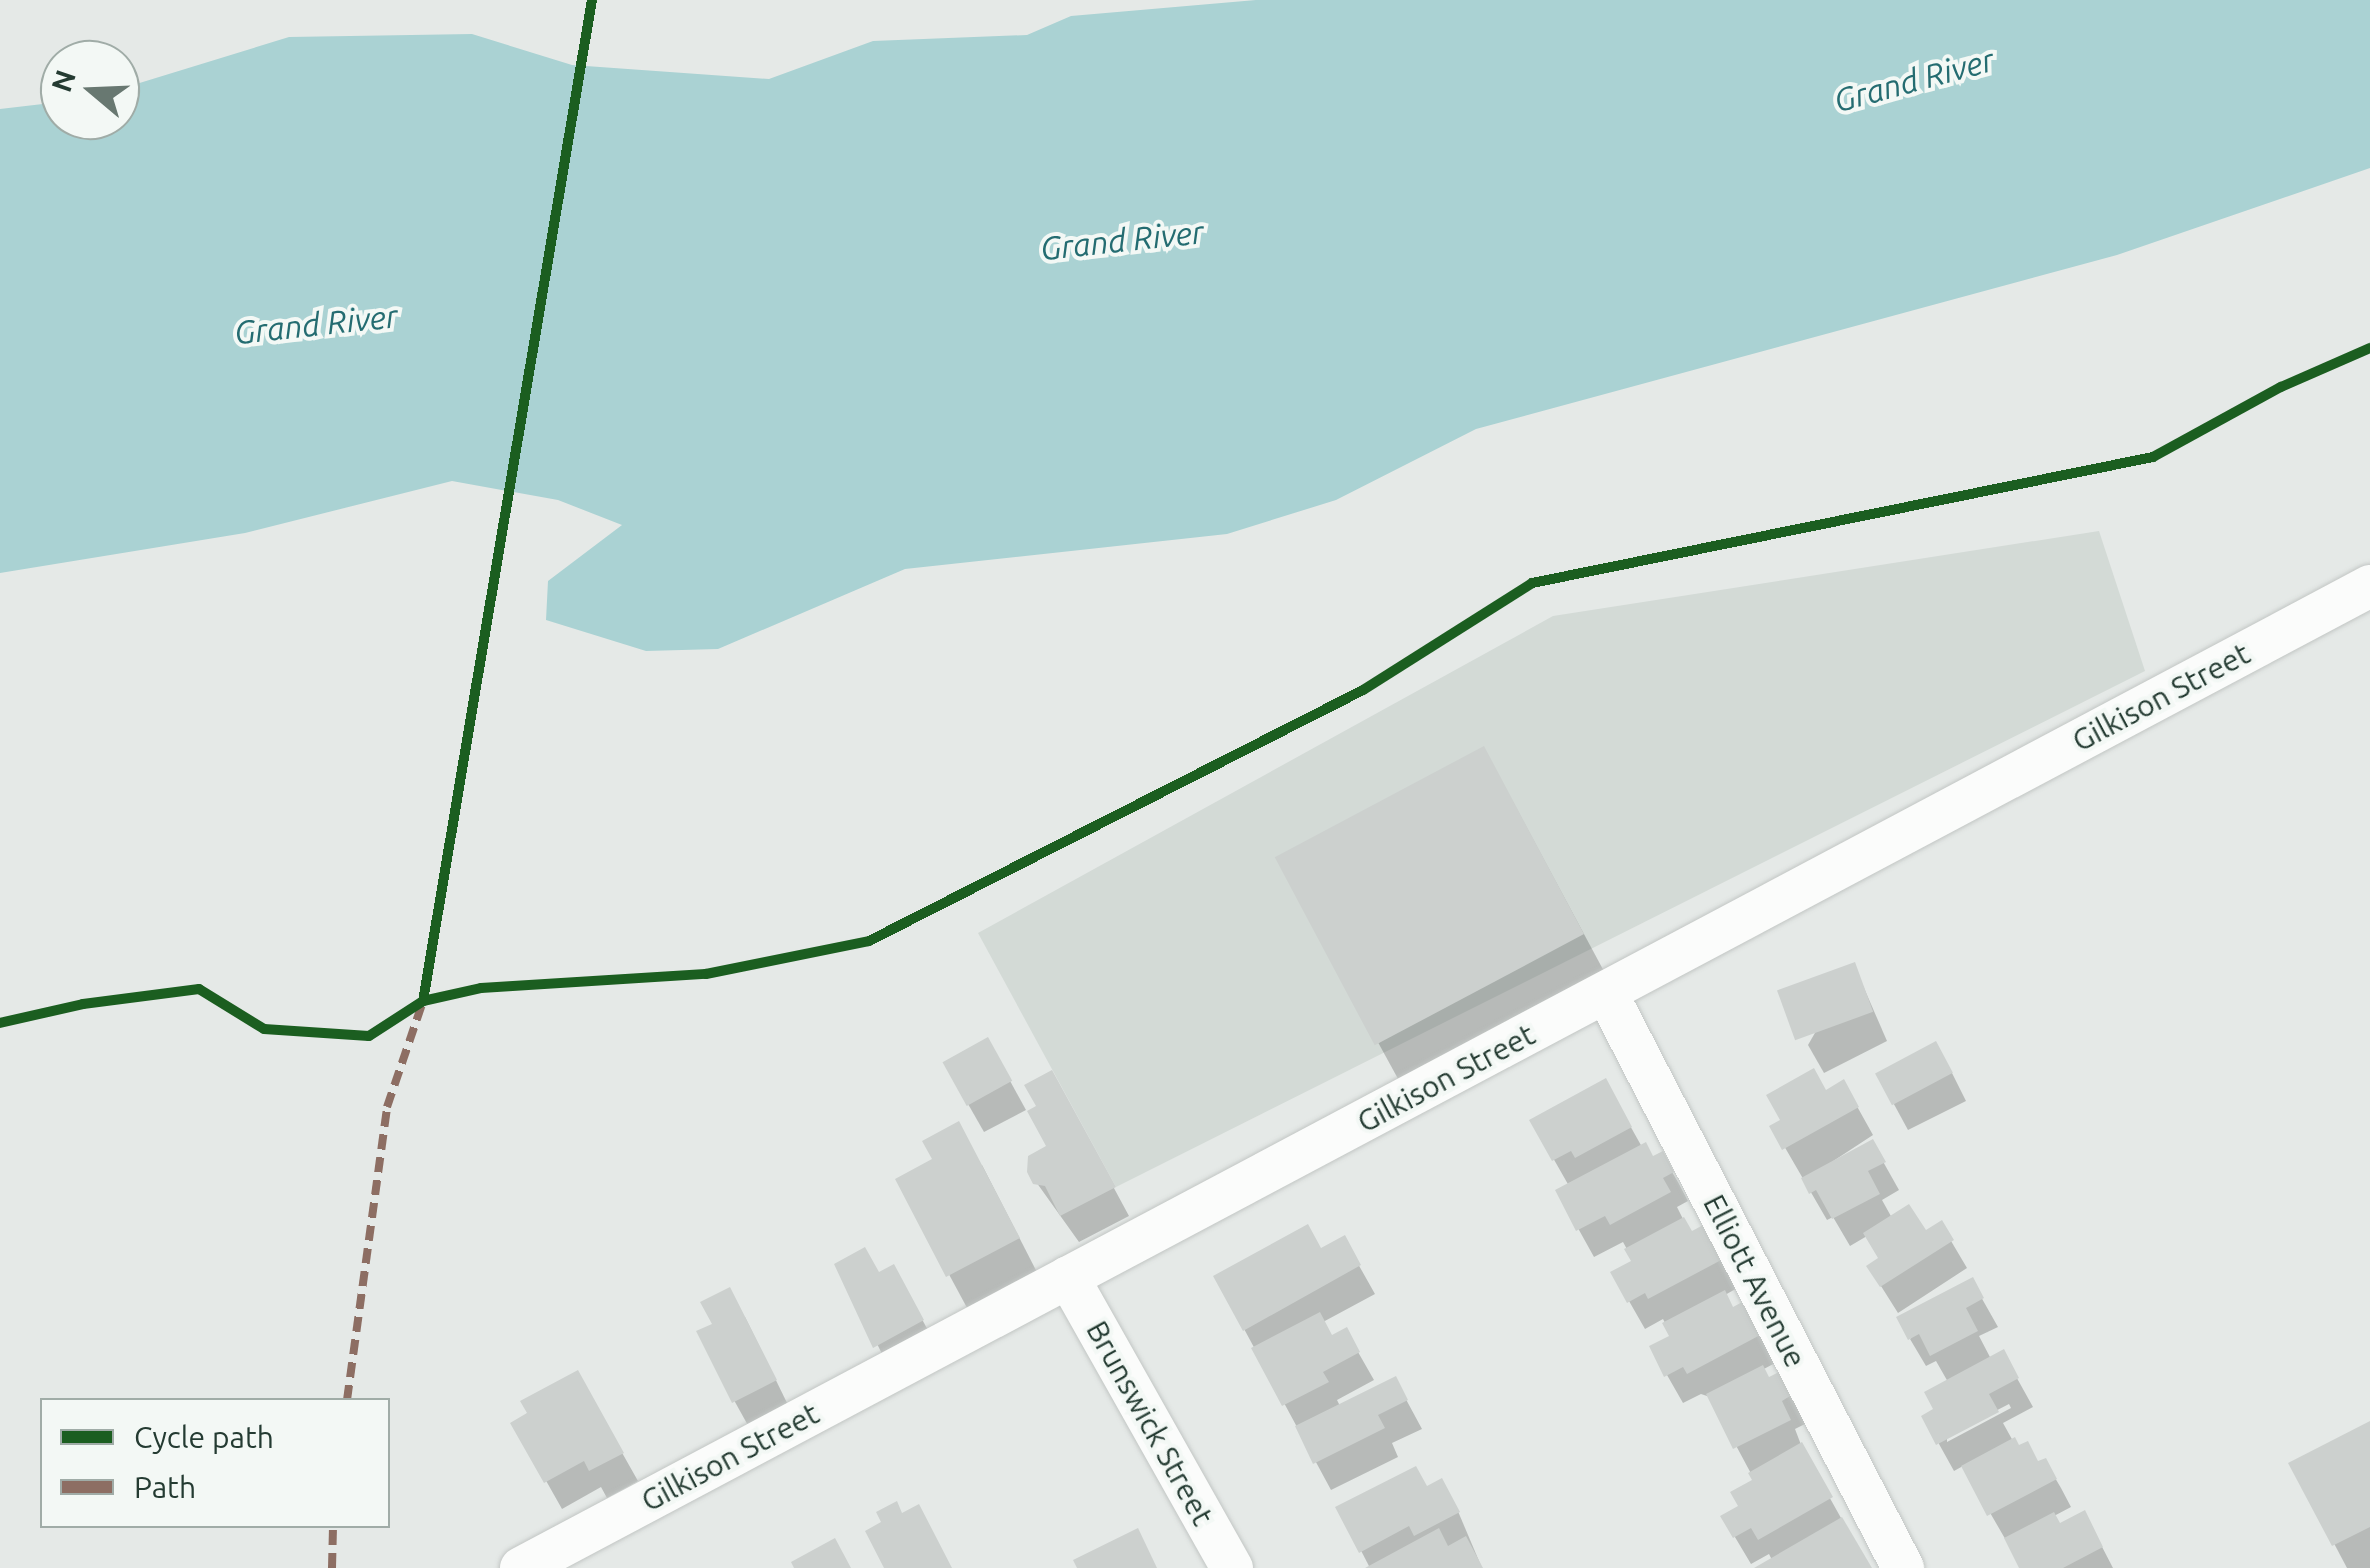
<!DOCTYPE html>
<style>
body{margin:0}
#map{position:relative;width:2370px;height:1568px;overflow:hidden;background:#e5e9e7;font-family:Ubuntu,sans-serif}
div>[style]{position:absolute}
.built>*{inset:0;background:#d3dad6}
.water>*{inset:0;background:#aad2d3}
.shadow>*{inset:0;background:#0003}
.building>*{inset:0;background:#ccd0ce;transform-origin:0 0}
.roads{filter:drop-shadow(0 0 2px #c2c6c4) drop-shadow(0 0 2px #c2c6c4)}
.minor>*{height:42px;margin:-21px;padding:0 21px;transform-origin:21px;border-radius:21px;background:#fbfcfb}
.quiet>*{height:8px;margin-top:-4px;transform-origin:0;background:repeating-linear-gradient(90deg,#8d6e63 0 15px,transparent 0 23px)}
.cycleway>*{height:10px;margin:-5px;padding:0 5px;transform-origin:5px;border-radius:5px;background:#1b5e20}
span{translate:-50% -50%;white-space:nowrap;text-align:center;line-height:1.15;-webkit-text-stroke:8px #f3f8f5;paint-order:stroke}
.street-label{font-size:30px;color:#243b32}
.water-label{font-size:32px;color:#246c71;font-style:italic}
.legend{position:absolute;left:40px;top:1398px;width:350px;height:130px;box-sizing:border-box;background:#f3f8f5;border:2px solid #a0aca7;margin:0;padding:12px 18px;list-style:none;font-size:30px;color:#243b32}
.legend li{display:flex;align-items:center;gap:20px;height:50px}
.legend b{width:50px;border:2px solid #a0aca7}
.north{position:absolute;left:40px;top:40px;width:100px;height:100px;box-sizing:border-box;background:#f3f8f5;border:2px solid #a0aca7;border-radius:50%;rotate:289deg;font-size:28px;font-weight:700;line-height:40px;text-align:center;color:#243b32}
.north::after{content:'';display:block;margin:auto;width:35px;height:45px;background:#687871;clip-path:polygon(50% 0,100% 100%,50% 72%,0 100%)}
</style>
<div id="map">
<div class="built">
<i style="clip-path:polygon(2099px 531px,2145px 671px,1116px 1187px,978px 933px,1553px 616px)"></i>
</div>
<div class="water">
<i style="clip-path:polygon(1256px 0,2370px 0,2370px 168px,2117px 255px,1476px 429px,1336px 500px,1227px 534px,905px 569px,718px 649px,646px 651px,546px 620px,548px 581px,622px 525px,558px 500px,452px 481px,245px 533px,0 573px,0 109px,60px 102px,60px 120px,120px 120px,120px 89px,289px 37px,472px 34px,572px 65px,769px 79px,873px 41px,1027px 35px,1071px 16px)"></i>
</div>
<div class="shadow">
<i style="clip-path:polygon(1513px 802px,1613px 988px,1408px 1097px,1278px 860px)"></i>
<i style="clip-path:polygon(1854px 965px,1887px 1041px,1824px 1073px,1808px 1045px)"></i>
<i style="clip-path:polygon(1003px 1068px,1026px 1110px,984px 1132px,968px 1104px)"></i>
<i style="clip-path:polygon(1951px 1071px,1966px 1101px,1908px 1130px,1877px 1073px)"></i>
<i style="clip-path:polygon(1605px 1081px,1642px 1147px,1653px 1159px,1662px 1155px,1678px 1182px,1688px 1201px,1677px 1207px,1691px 1235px,1706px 1227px,1739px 1287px,1725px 1295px,1733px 1309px,1745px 1303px,1777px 1362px,1762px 1370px,1768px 1380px,1782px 1373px,1809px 1422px,1795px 1429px,1803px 1450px,1869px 1568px,1759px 1568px,1772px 1560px,1769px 1554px,1751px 1564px,1723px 1517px,1741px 1507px,1755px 1481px,1710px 1397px,1701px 1394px,1683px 1403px,1667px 1375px,1672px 1337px,1663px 1319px,1645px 1329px,1613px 1273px,1634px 1262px,1623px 1242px,1594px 1257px,1579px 1230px,1569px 1186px,1532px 1121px)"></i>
<i style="clip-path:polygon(1844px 1083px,1873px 1135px,1815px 1173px,1872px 1142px,1899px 1190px,1882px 1200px,1892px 1218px,1925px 1234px,1941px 1224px,1967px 1268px,1898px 1313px,1869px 1267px,1881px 1260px,1867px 1236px,1850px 1246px,1833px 1217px,1827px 1220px,1773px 1127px)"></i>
<i style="clip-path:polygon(1067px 1101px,1129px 1216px,1079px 1242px,1029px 1172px,1050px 1147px)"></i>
<i style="clip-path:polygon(935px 1160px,982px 1165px,1041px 1280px,972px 1317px,898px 1180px)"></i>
<i style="clip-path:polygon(1344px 1239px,1375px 1294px,1323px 1322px,1332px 1338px,1346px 1331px,1374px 1380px,1337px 1400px,1340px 1406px,1395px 1379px,1422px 1429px,1392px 1443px,1398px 1457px,1331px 1490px,1216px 1277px,1321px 1251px)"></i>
<i style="clip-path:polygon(838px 1265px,909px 1295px,938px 1349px,892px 1374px)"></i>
<i style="clip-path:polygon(evenodd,1972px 1281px,1998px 1327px,1979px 1336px,1991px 1359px,2003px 1353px,2033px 1407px,2003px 1423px,2013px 1441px,2038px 1464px,2045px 1461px,2061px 1488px,2071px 1507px,2054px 1516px,2059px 1526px,2099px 1541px,2113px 1568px,2022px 1568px,1963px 1466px,1954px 1471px,1939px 1444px,1937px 1410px,1948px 1382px,1936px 1361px,1926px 1366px,1910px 1339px,1972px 1281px,2009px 1404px,2011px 1408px,1947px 1442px,1947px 1436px,2009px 1404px)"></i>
<i style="clip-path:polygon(745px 1317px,790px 1409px,750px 1429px,735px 1402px,715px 1325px)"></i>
<i style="clip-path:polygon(577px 1373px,638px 1481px,607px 1498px,601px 1487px,562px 1509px,514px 1424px)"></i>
<i style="clip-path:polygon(2370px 1424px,2370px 1568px,2347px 1568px,2292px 1464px)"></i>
<i style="clip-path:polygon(1427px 1489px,1457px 1509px,1482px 1568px,1370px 1568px,1339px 1508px)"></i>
</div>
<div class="building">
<i style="left:1484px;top:746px;width:213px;height:237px;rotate:62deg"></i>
<i style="left:1855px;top:962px;width:53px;height:83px;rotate:70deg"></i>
<i style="left:988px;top:1037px;width:50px;height:52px;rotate:61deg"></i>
<i style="left:1936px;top:1041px;width:36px;height:69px;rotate:62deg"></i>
<i style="clip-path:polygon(1814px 1068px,1826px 1090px,1844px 1079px,1859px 1107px,1782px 1150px,1769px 1126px,1780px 1120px,1766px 1095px)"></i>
<i style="clip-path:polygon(1052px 1070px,1116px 1187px,1060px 1216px,1045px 1186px,1033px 1184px,1027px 1172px,1028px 1156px,1046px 1146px,1027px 1111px,1036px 1106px,1024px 1085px)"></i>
<i style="clip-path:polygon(1606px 1078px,1632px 1127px,1575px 1158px,1571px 1151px,1552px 1161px,1529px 1120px)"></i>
<i style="clip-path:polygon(959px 1121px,1020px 1238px,946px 1277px,895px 1179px,932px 1159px,922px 1141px)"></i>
<i style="clip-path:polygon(1873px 1139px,1886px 1162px,1868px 1171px,1880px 1194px,1832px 1219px,1816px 1190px,1809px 1194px,1801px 1178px)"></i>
<i style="clip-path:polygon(1646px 1142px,1653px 1156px,1663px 1151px,1674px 1172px,1663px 1178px,1671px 1192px,1610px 1225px,1605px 1216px,1576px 1231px,1555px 1190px)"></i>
<i style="clip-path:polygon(1909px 1204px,1926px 1230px,1942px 1220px,1954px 1240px,1880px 1287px,1866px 1266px,1878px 1258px,1863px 1233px)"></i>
<i style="clip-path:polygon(1684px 1217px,1692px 1231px,1707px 1223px,1725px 1258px,1648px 1299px,1645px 1293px,1627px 1303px,1610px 1272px,1631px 1261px,1624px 1249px)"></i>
<i style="clip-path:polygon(1308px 1224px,1321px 1248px,1345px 1235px,1361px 1265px,1243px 1331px,1213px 1276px)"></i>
<i style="clip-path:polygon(865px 1247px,879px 1272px,894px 1264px,924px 1320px,873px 1348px,834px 1264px)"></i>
<i style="clip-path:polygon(1973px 1277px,1984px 1298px,1966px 1308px,1978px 1331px,1930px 1356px,1919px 1334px,1908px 1340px,1896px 1317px)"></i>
<i style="clip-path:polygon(730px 1287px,777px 1380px,732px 1403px,696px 1331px,712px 1324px,700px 1302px)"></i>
<i style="clip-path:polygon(1725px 1290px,1733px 1307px,1746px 1300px,1764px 1333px,1687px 1374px,1683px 1367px,1664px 1377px,1649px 1346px,1669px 1336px,1662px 1323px)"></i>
<i style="clip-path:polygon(1320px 1312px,1332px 1335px,1347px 1327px,1360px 1352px,1323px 1372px,1329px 1382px,1282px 1406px,1251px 1348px)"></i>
<i style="clip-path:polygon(2004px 1349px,2019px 1378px,1989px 1394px,1999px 1412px,1936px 1445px,1921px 1416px,1933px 1409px,1924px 1392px)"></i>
<i style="clip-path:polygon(1763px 1365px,1769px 1377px,1783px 1370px,1795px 1393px,1782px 1401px,1791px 1420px,1733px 1449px,1706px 1394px)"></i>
<i style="clip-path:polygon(578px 1370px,624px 1453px,589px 1471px,584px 1461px,544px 1483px,510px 1423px,527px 1413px,520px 1401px)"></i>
<i style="clip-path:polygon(1396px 1376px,1408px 1400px,1378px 1415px,1385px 1428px,1313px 1464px,1295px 1426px)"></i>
<i style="clip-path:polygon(2370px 1421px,2370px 1527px,2332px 1546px,2288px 1463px)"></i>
<i style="clip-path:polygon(2015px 1437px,2019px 1445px,2028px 1441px,2038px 1461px,2046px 1458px,2057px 1479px,1987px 1516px,1961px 1466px)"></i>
<i style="clip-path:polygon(1802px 1442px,1833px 1497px,1758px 1540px,1751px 1528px,1733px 1538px,1720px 1516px,1738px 1506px,1730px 1492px,1752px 1480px,1748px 1473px)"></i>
<i style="clip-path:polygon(1416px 1466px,1427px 1486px,1442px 1478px,1460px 1512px,1414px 1536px,1409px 1526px,1359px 1553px,1335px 1507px)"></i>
<i style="clip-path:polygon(897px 1501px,902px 1513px,919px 1504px,952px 1568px,884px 1568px,865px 1531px,881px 1522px,876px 1512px)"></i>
<i style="clip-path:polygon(2085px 1510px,2103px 1547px,2063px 1568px,2019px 1568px,2004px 1538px,2054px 1512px,2060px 1523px)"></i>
<i style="clip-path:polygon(1842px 1517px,1872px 1568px,1754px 1568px)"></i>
<i style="clip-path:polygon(1138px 1528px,1157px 1568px,1077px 1568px,1073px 1560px)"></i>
<i style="clip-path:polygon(1439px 1528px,1448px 1546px,1466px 1536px,1483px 1568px,1365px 1568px)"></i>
<i style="clip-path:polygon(835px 1538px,851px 1568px,794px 1568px,791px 1562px)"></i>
</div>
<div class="roads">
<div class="minor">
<i style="left:1607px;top:994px;width:646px;rotate:62.72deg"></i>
<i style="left:1068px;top:1277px;width:334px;rotate:60.6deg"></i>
<i style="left:521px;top:1568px;width:2094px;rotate:-27.97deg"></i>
</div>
</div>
<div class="quiet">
<i style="left:347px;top:1400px;width:296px;rotate:-82.2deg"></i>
<i style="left:387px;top:1107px;width:109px;rotate:-71.2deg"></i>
<i style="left:332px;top:1568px;width:42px;rotate:-88.6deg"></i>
</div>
<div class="cycleway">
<i style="left:423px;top:1001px;width:1015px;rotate:-80.42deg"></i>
<i style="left:0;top:1023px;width:85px;rotate:-12.9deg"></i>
<i style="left:83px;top:1004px;width:117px;rotate:-7.4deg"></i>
<i style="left:199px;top:989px;width:76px;rotate:31.6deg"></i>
<i style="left:264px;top:1029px;width:105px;rotate:3.8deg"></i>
<i style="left:369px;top:1036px;width:64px;rotate:-32.9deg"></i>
<i style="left:423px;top:1001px;width:59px;rotate:-12.6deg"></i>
<i style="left:481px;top:988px;width:225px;rotate:-3.6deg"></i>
<i style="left:706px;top:974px;width:166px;rotate:-11.4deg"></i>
<i style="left:869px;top:941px;width:554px;rotate:-26.93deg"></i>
<i style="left:1363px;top:690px;width:200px;rotate:-32.3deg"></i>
<i style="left:1532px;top:583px;width:634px;rotate:-11.47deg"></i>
<i style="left:2153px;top:457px;width:146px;rotate:-28.7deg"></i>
<i style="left:2281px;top:387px;width:97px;rotate:-23.7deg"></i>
</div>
<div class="street-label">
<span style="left:2161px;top:697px;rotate:-28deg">Gilkison Street</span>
<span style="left:1446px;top:1078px;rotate:-28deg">Gilkison Street</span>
<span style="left:1755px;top:1281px;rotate:63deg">Elliott Avenue</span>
<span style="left:1150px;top:1423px;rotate:61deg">Brunswick Street</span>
<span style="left:730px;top:1457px;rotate:-28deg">Gilkison Street</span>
</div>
<div class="water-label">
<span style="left:1914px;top:80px;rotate:-15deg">Grand River</span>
<span style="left:1122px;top:240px;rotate:-6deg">Grand River</span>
<span style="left:316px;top:324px;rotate:-6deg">Grand River</span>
</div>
<ul class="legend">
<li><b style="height:12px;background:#1b5e20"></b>Cycle path</li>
<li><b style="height:12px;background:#8d6e63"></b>Path</li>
</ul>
<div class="north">N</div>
</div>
